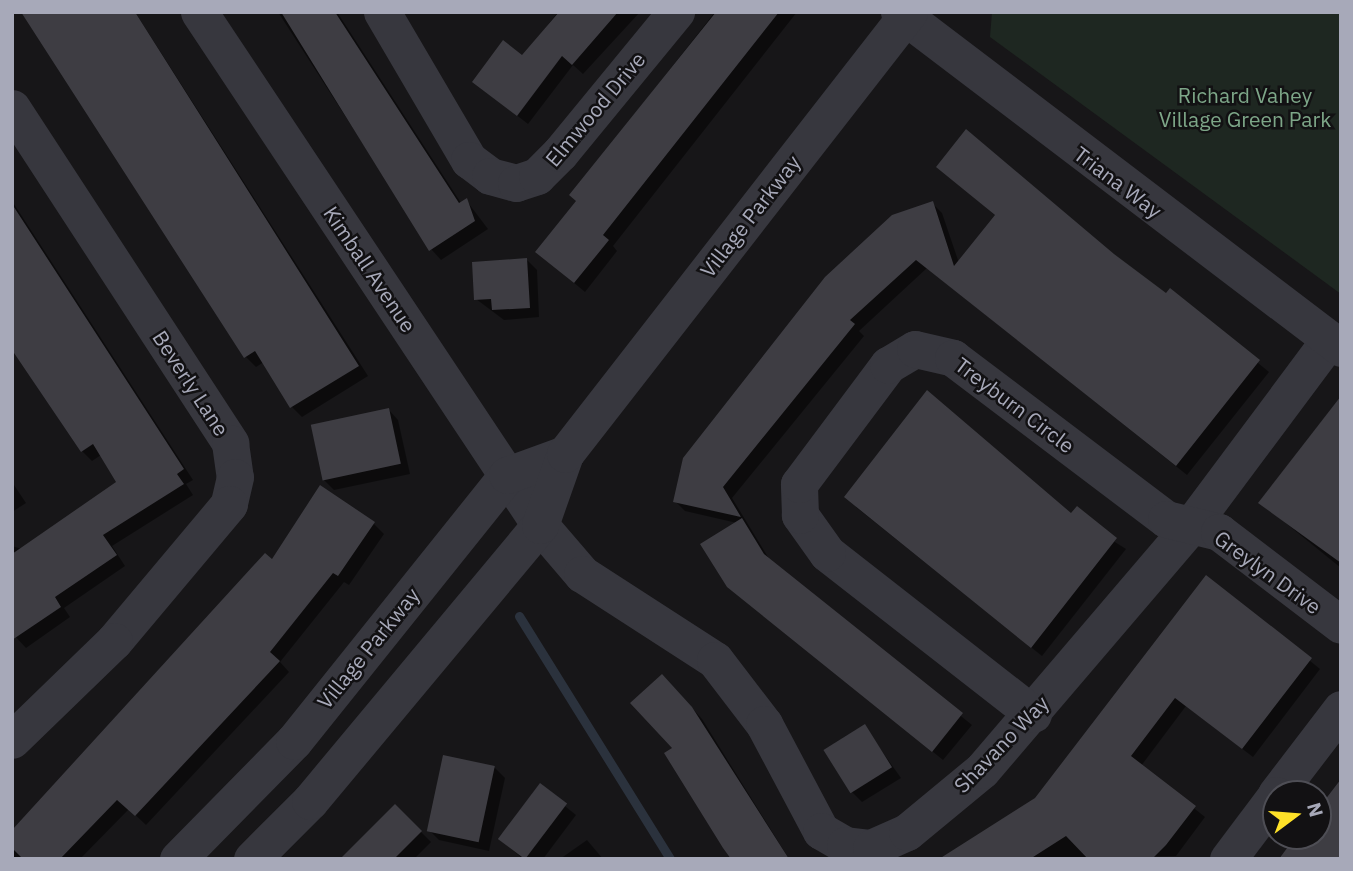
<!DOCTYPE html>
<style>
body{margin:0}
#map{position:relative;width:1353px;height:871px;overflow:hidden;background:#171618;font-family:"IBM Plex Sans",sans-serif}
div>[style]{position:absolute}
.green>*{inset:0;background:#1e2721}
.shadow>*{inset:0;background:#0007}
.stream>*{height:9px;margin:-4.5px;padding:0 4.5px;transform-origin:4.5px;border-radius:4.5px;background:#2b323d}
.building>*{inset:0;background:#3e3d43;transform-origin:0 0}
.minor>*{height:37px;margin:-18.5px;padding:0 18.5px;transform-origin:18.5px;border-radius:18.5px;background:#37373e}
span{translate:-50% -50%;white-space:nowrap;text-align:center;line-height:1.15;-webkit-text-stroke:5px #121113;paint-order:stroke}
.park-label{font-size:21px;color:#7da688}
.street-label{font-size:21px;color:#a7a9b9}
.frame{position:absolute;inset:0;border:14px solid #a7a9b9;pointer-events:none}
.north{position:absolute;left:1262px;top:780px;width:70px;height:70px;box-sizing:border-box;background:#121113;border:2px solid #4e4e55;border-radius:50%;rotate:74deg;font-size:19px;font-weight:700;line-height:28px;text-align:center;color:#a7a9b9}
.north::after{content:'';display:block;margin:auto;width:24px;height:32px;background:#fee128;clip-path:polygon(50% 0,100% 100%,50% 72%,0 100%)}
</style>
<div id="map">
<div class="green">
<i style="clip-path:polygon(992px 12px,1341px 12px,1341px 294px,990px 37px)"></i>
</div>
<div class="shadow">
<i style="clip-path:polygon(23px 12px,135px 12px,368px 376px,302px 417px,292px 407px,264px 362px,256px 367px,246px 357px)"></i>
<i style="clip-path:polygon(278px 12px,337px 12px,461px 203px,466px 200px,488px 229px,441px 260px,431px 249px)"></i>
<i style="clip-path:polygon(558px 12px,640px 12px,583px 74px,573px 65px,528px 124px,474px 82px,522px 58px)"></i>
<i style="clip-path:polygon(715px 12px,797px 12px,613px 246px,617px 251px,585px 292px,537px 252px,577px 201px,571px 195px)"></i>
<i style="clip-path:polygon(938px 167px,1112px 255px,1166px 296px,1170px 291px,1269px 372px,1187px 475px,927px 268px,859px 331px,864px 336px,732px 498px,771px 562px,972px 725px,943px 760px,728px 586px,737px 523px,685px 511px,675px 501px,932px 203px,942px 213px,959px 263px,996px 216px)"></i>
<i style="clip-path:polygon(12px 201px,193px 480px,186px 484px,193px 495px,112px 546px,125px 566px,64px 608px,70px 617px,26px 648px,12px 633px,12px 546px,22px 549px,119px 483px,101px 455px,92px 461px,82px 451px,12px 348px)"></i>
<i style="clip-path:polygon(527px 260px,537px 270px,539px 317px,504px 320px,476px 299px)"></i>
<i style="clip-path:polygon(1341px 403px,1341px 568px,1261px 503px)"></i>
<i style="clip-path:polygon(388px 409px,398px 420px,410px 474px,334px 490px,324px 480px)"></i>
<i style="clip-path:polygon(12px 482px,26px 503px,12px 512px)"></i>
<i style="clip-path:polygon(856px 507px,1072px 515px,1126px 549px,1042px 656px)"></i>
<i style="clip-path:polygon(374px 524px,384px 534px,349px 585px,344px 582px,280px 662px,289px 672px,146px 825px,129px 809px,80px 859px,12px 859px,12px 830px,272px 561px)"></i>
<i style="clip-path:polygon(1207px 577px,1320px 669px,1253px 757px,1186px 706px,1141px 766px,1205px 817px,1176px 856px,946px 859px,1036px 799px)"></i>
<i style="clip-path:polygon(672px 686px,702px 719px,789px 859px,736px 859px,674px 748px)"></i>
<i style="clip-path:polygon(864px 726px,901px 778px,862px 802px,852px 792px)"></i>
<i style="clip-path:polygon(445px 757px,495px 768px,505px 778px,489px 851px,439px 840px,429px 830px)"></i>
<i style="clip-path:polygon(540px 786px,576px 815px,543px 859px,523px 859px,500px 839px)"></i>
<i style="clip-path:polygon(395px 806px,431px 842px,414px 859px,348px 859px)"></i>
<i style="clip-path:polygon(587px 840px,603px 859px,560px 859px)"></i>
</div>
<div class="stream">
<i style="left:519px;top:616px;width:286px;rotate:58.1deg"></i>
</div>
<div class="building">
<i style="clip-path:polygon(21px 12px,135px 12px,359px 366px,290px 408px,255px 351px,244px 358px)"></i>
<i style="clip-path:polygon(281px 12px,335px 12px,459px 203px,467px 198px,475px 221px,429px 251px)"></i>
<i style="clip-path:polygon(559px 12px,618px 12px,572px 65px,562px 56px,517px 116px,472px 82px,503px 40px,522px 55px)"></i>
<i style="clip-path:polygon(716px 12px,779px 12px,603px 235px,609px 240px,574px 283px,535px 252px,576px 201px,569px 195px)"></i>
<i style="clip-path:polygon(966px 129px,1114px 254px,1166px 293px,1170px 288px,1260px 360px,1176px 466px,916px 260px,850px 320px,855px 324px,723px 487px,741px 517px,673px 502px,683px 458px,825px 277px,892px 215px,933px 201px,954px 266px,995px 215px,936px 167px)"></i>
<i style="clip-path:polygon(12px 204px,184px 469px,177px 474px,184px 484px,103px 535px,117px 555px,55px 597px,61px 607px,12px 640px,12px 554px,116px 482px,93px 444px,81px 452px,12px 350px)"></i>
<i style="clip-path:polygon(527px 258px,530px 308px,492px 310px,491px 299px,474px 300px,472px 262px)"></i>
<i style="clip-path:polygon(927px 390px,1071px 513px,1077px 506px,1117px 538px,1031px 648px,844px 497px)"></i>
<i style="clip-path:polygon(1341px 396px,1341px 563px,1258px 503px)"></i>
<i style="left:389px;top:408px;width:57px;height:80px;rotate:78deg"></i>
<i style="clip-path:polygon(320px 485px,375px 522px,338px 576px,333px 573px,270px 652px,280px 661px,135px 816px,117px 800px,60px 859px,23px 859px,12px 848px,12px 830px,265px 553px,272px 559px)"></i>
<i style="clip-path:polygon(742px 518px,764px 554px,963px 713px,932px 752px,727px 587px,700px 544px)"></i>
<i style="clip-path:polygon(1206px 575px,1312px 658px,1242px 749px,1175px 698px,1131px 756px,1196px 806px,1166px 845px,1152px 859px,1088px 859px,1066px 836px,1030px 859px,939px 859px,1035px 798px)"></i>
<i style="clip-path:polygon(662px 674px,692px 707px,789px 859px,731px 859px,723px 848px,664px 753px,672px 748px,630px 703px)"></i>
<i style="left:865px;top:724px;width:51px;height:49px;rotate:58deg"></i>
<i style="left:443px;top:755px;width:53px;height:78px;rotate:12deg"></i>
<i style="clip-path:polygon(1341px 779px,1341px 859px,1279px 859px,1296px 836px,1318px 836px,1318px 809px)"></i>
<i style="left:540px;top:783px;width:34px;height:70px;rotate:37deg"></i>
<i style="clip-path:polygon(395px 804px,422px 831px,394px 859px,340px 859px)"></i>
</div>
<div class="minor">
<i style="left:199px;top:12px;width:616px;rotate:56.39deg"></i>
<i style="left:540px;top:525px;width:65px;rotate:49.4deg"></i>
<i style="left:582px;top:574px;width:158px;rotate:32.9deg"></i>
<i style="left:715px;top:660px;width:81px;rotate:52.6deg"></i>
<i style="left:764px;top:724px;width:121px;rotate:62deg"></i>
<i style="left:821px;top:831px;width:28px;rotate:30deg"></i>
<i style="left:845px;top:845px;width:26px;rotate:7deg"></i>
<i style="left:871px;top:848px;width:39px;rotate:-24deg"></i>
<i style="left:907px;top:832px;width:97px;rotate:-39.6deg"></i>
<i style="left:982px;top:770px;width:323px;rotate:-49.5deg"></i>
<i style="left:1192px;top:524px;width:229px;rotate:-53.3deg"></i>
<i style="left:382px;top:12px;width:172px;rotate:59.6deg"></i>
<i style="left:469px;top:160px;width:26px;rotate:37deg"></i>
<i style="left:490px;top:176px;width:27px;rotate:15deg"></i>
<i style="left:516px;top:183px;width:22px;rotate:-18deg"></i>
<i style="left:537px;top:176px;width:33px;rotate:-45deg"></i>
<i style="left:560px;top:153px;width:183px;rotate:-50.6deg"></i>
<i style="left:899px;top:12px;width:555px;rotate:37.24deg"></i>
<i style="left:12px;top:108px;width:400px;rotate:56.9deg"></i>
<i style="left:230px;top:443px;width:34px;rotate:82deg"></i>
<i style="left:235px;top:477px;width:28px;rotate:103deg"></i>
<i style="left:229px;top:504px;width:179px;rotate:130deg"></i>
<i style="left:114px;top:641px;width:142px;rotate:135.9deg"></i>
<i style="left:1033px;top:714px;width:261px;rotate:-142deg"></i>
<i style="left:827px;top:553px;width:47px;rotate:-125.4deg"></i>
<i style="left:800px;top:515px;width:31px;rotate:-92deg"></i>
<i style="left:799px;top:484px;width:149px;rotate:-53.2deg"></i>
<i style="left:888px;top:365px;width:31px;rotate:-31deg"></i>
<i style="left:915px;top:349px;width:39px;rotate:13deg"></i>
<i style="left:953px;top:358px;width:267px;rotate:37.1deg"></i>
<i style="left:1166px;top:519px;width:55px;rotate:13.8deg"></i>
<i style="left:1219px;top:532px;width:153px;rotate:37.3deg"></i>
<i style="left:1276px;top:794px;width:107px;rotate:-52.6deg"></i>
<i style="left:178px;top:859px;width:165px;rotate:-45.5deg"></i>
<i style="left:294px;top:741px;width:341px;rotate:-51.3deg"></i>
<i style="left:507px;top:475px;width:62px;rotate:-19.9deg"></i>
<i style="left:252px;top:859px;width:82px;rotate:-45deg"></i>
<i style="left:310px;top:801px;width:359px;rotate:-50.2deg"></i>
<i style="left:540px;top:525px;width:75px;rotate:-70.6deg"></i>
<i style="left:565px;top:454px;width:560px;rotate:-52.11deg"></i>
<i style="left:1228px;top:859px;width:80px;rotate:-53.1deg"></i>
</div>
<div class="park-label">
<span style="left:1245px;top:107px">Richard Vahey<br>Village Green Park</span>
</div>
<div class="street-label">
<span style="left:595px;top:109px;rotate:-50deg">Elmwood Drive</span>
<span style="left:1118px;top:182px;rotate:37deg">Triana Way</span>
<span style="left:750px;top:216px;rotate:-52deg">Village Parkway</span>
<span style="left:370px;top:269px;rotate:56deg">Kimball Avenue</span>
<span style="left:191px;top:383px;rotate:57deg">Beverly Lane</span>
<span style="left:1015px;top:405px;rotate:37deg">Treyburn Circle</span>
<span style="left:1268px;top:572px;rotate:36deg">Greylyn Drive</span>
<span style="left:368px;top:648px;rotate:-51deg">Village Parkway</span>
<span style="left:1001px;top:744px;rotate:-46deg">Shavano Way</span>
</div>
<div class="frame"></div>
<div class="north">N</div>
</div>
